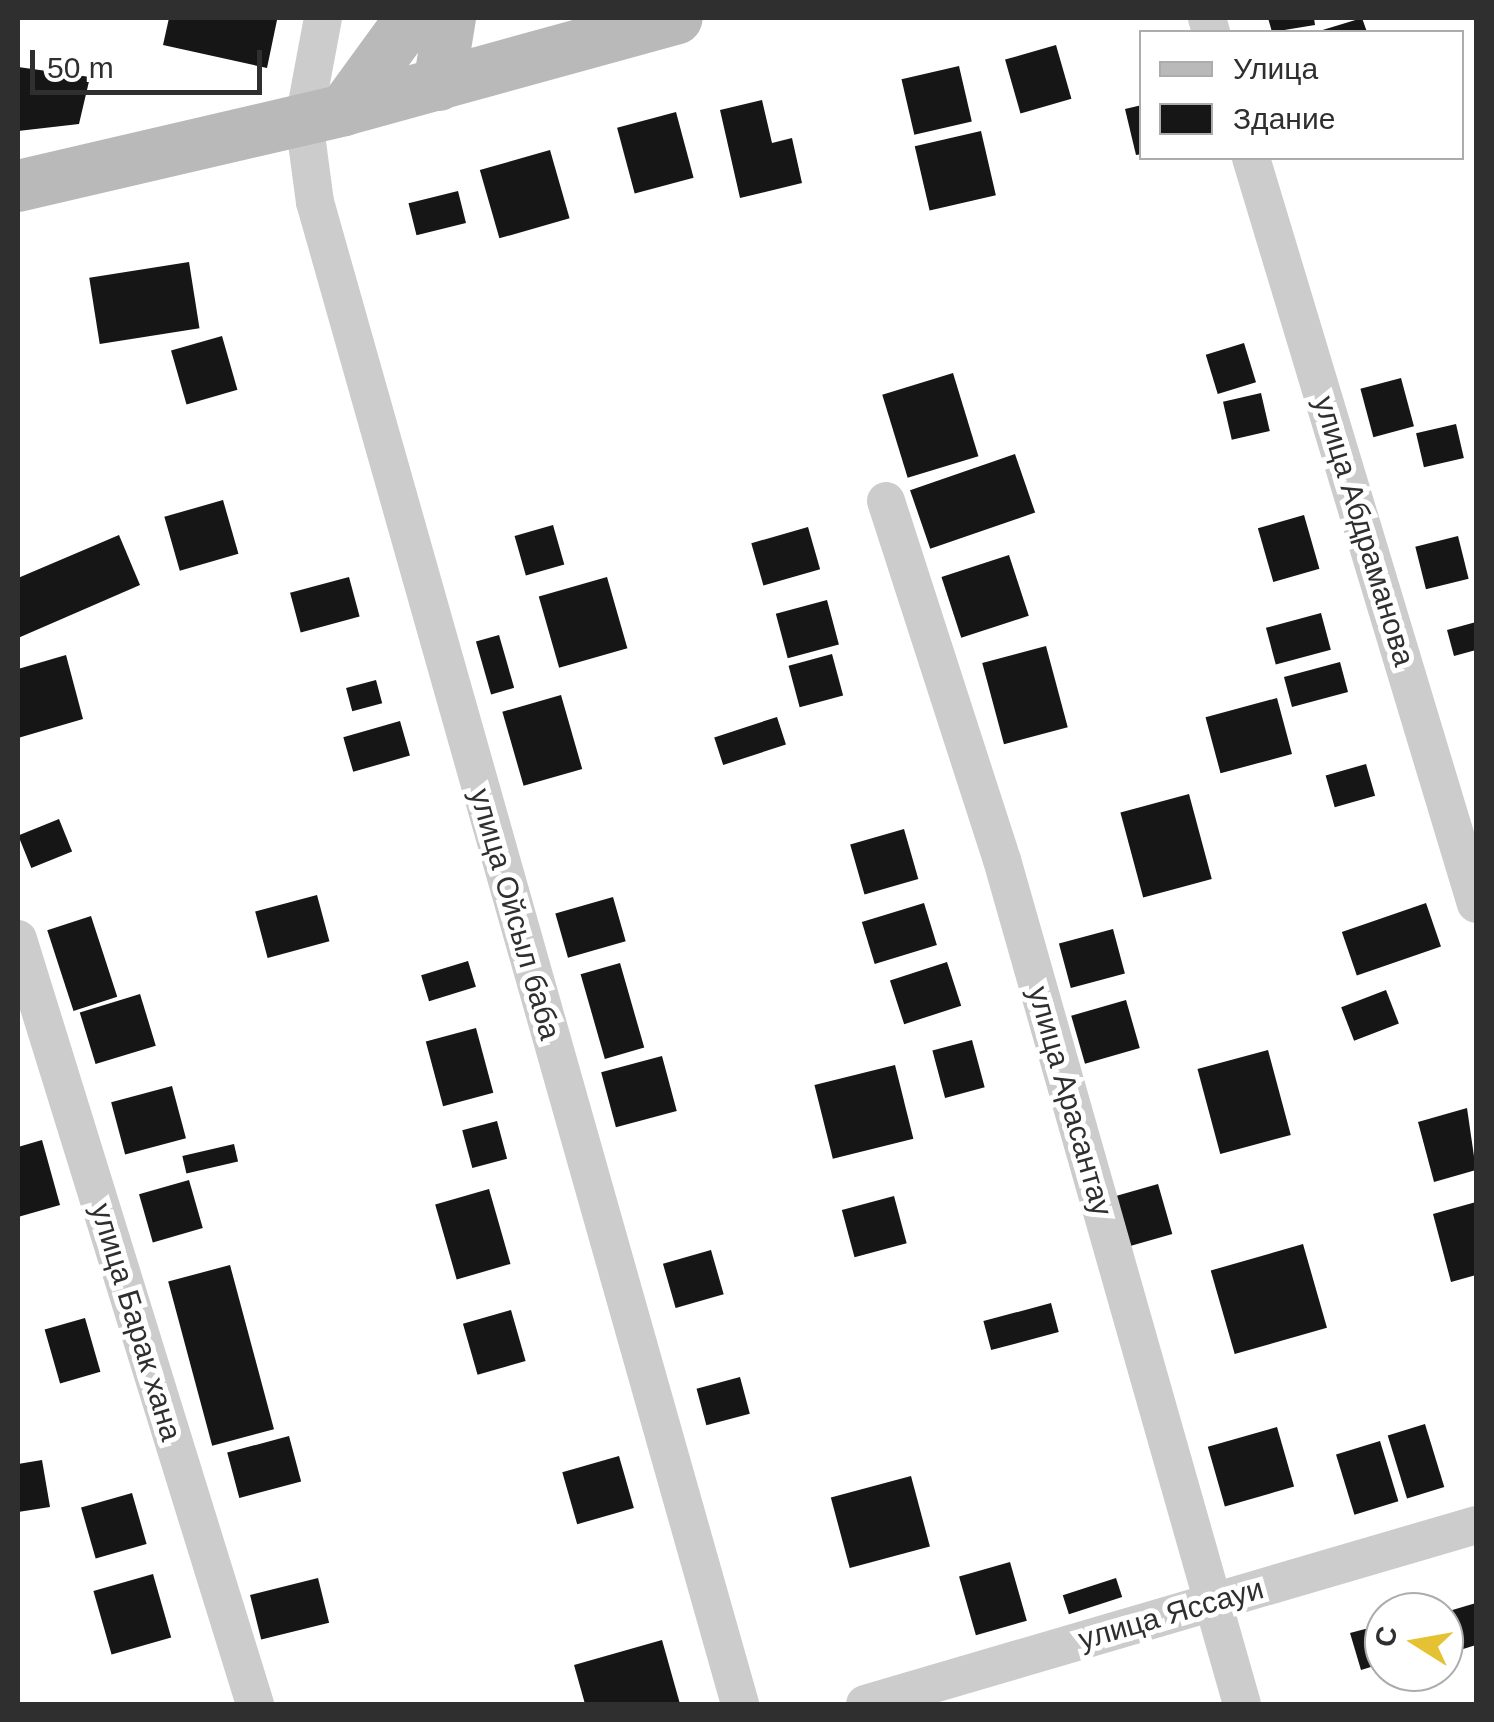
<!DOCTYPE html>
<meta charset="utf-8">
<style>
body{margin:0}
#map{position:relative;width:1494px;height:1722px;overflow:hidden;background:#fff;font-family:Arial,sans-serif}
div>[style]{position:absolute}
.building>*{inset:0;background:#161616;transform-origin:0 0}
.street>*{height:38px;margin:-19px;padding:0 19px;transform-origin:19px;border-radius:19px;background:#ccc}
.secondary>*{height:52px;margin:-26px;padding:0 26px;transform-origin:26px;border-radius:26px;background:#b9b9b9}
span{translate:-50% -50%;white-space:nowrap;text-align:center;line-height:1.15;-webkit-text-stroke:10px #fff;paint-order:stroke}
.street-label{font-size:30px;color:#2f2f2f}
.frame{position:absolute;inset:0;border:20px solid #2f2f2f;pointer-events:none}
.legend{position:absolute;left:1139px;top:30px;width:325px;height:130px;box-sizing:border-box;background:#fff;border:2px solid #acacac;margin:0;padding:12px 18px;list-style:none;font-size:30px;color:#2f2f2f}
.legend li{display:flex;align-items:center;gap:20px;height:50px}
.legend b{width:50px;border:2px solid #acacac}
.north{position:absolute;left:1364px;top:1592px;width:100px;height:100px;box-sizing:border-box;background:#fff;border:2px solid #acacac;border-radius:50%;rotate:281deg;font-size:28px;font-weight:700;line-height:40px;text-align:center;color:#2f2f2f}
.north::after{content:'';display:block;margin:auto;width:35px;height:45px;background:#e5c232;clip-path:polygon(50% 0,100% 100%,50% 72%,0 100%)}
.scale{position:absolute;left:30px;top:50px;width:232px;height:45px;box-sizing:border-box;border:5px solid #2f2f2f;border-top:0;padding-left:12px;font-size:30px;line-height:35px;white-space:nowrap;color:#2f2f2f;-webkit-text-stroke:8px #fff;paint-order:stroke}
</style>
<div id="map">
<div class="building">
<i style="clip-path:polygon(169px 18px,277px 20px,267px 68px,163px 45px)"></i>
<i style="clip-path:polygon(1268px 18px,1314px 18px,1315px 25px,1272px 32px)"></i>
<i style="clip-path:polygon(1362px 18px,1367px 32px,1316px 32px)"></i>
<i style="left:1056px;top:45px;width:56px;height:53px;rotate:74deg"></i>
<i style="left:959px;top:66px;width:57px;height:59px;rotate:77deg"></i>
<i style="clip-path:polygon(18px 67px,90px 77px,79px 124px,18px 131px)"></i>
<i style="clip-path:polygon(762px 100px,772px 143px,792px 138px,802px 183px,740px 198px,720px 110px)"></i>
<i style="clip-path:polygon(1142px 105px,1142px 154px,1136px 155px,1125px 109px)"></i>
<i style="left:676px;top:112px;width:68px;height:61px;rotate:75deg"></i>
<i style="left:981px;top:131px;width:66px;height:68px;rotate:77deg"></i>
<i style="left:550px;top:150px;width:71px;height:73px;rotate:74deg"></i>
<i style="left:458px;top:191px;width:33px;height:51px;rotate:76deg"></i>
<i style="left:189px;top:262px;width:67px;height:101px;rotate:81deg"></i>
<i style="left:222px;top:336px;width:56px;height:53px;rotate:74deg"></i>
<i style="left:1244px;top:343px;width:41px;height:40px;rotate:73deg"></i>
<i style="left:953px;top:373px;width:87px;height:74px;rotate:73deg"></i>
<i style="left:1401px;top:378px;width:50px;height:42px;rotate:75deg"></i>
<i style="left:1261px;top:393px;width:39px;height:39px;rotate:77deg"></i>
<i style="left:1456px;top:424px;width:35px;height:41px;rotate:77deg"></i>
<i style="left:1015px;top:454px;width:62px;height:111px;rotate:71deg"></i>
<i style="left:223px;top:500px;width:56px;height:61px;rotate:74deg"></i>
<i style="left:1304px;top:515px;width:56px;height:48px;rotate:74deg"></i>
<i style="left:553px;top:525px;width:41px;height:40px;rotate:74deg"></i>
<i style="left:808px;top:527px;width:44px;height:59px;rotate:74deg"></i>
<i style="clip-path:polygon(119px 535px,140px 585px,18px 638px,18px 578px)"></i>
<i style="left:1458px;top:536px;width:44px;height:44px;rotate:76deg"></i>
<i style="left:1009px;top:555px;width:64px;height:71px;rotate:72deg"></i>
<i style="left:349px;top:577px;width:41px;height:61px;rotate:75deg"></i>
<i style="left:607px;top:577px;width:74px;height:71px;rotate:74deg"></i>
<i style="left:827px;top:600px;width:46px;height:53px;rotate:75deg"></i>
<i style="left:1321px;top:613px;width:38px;height:57px;rotate:75deg"></i>
<i style="clip-path:polygon(1476px 622px,1476px 650px,1454px 656px,1447px 630px)"></i>
<i style="left:499px;top:635px;width:55px;height:24px;rotate:74deg"></i>
<i style="left:1046px;top:646px;width:84px;height:66px;rotate:75deg"></i>
<i style="left:832px;top:654px;width:43px;height:45px;rotate:75deg"></i>
<i style="clip-path:polygon(66px 655px,83px 719px,18px 738px,18px 669px)"></i>
<i style="left:1340px;top:662px;width:31px;height:58px;rotate:75deg"></i>
<i style="left:376px;top:680px;width:24px;height:31px;rotate:75deg"></i>
<i style="left:561px;top:695px;width:77px;height:61px;rotate:74deg"></i>
<i style="left:1277px;top:698px;width:58px;height:74px;rotate:75deg"></i>
<i style="left:777px;top:717px;width:29px;height:66px;rotate:72deg"></i>
<i style="left:400px;top:721px;width:36px;height:59px;rotate:74deg"></i>
<i style="left:1366px;top:764px;width:33px;height:42px;rotate:74deg"></i>
<i style="left:1189px;top:794px;width:88px;height:71px;rotate:75deg"></i>
<i style="left:59px;top:819px;width:35px;height:44px;rotate:68deg"></i>
<i style="left:904px;top:829px;width:52px;height:56px;rotate:74deg"></i>
<i style="left:317px;top:895px;width:48px;height:64px;rotate:75deg"></i>
<i style="left:613px;top:897px;width:46px;height:60px;rotate:74deg"></i>
<i style="left:924px;top:903px;width:44px;height:65px;rotate:73deg"></i>
<i style="left:1426px;top:903px;width:46px;height:89px;rotate:71deg"></i>
<i style="left:91px;top:916px;width:85px;height:46px;rotate:72deg"></i>
<i style="left:1113px;top:929px;width:46px;height:56px;rotate:75deg"></i>
<i style="left:468px;top:961px;width:27px;height:49px;rotate:73deg"></i>
<i style="left:947px;top:962px;width:46px;height:60px;rotate:72deg"></i>
<i style="left:620px;top:963px;width:88px;height:41px;rotate:74deg"></i>
<i style="left:1386px;top:990px;width:36px;height:48px;rotate:69deg"></i>
<i style="left:140px;top:994px;width:54px;height:63px;rotate:73deg"></i>
<i style="left:1126px;top:1000px;width:50px;height:57px;rotate:74deg"></i>
<i style="left:476px;top:1028px;width:67px;height:52px;rotate:75deg"></i>
<i style="left:972px;top:1040px;width:49px;height:41px;rotate:75deg"></i>
<i style="left:1268px;top:1050px;width:88px;height:73px;rotate:75deg"></i>
<i style="left:662px;top:1056px;width:57px;height:63px;rotate:75deg"></i>
<i style="left:895px;top:1065px;width:76px;height:83px;rotate:76deg"></i>
<i style="left:172px;top:1086px;width:54px;height:63px;rotate:75deg"></i>
<i style="clip-path:polygon(1467px 1108px,1476px 1170px,1434px 1182px,1418px 1122px)"></i>
<i style="left:497px;top:1121px;width:39px;height:36px;rotate:75deg"></i>
<i style="clip-path:polygon(42px 1140px,60px 1205px,18px 1217px,18px 1147px)"></i>
<i style="left:234px;top:1144px;width:18px;height:53px;rotate:77deg"></i>
<i style="left:189px;top:1180px;width:50px;height:52px;rotate:74deg"></i>
<i style="left:1158px;top:1184px;width:52px;height:52px;rotate:74deg"></i>
<i style="left:489px;top:1189px;width:78px;height:56px;rotate:74deg"></i>
<i style="left:894px;top:1196px;width:49px;height:54px;rotate:75deg"></i>
<i style="clip-path:polygon(1476px 1202px,1476px 1275px,1451px 1282px,1433px 1214px)"></i>
<i style="left:1303px;top:1244px;width:87px;height:96px;rotate:74deg"></i>
<i style="left:711px;top:1250px;width:46px;height:50px;rotate:74deg"></i>
<i style="left:230px;top:1265px;width:170px;height:64px;rotate:75deg"></i>
<i style="left:1051px;top:1303px;width:30px;height:70px;rotate:75deg"></i>
<i style="left:511px;top:1310px;width:53px;height:50px;rotate:74deg"></i>
<i style="left:85px;top:1318px;width:56px;height:42px;rotate:74deg"></i>
<i style="left:740px;top:1377px;width:38px;height:45px;rotate:75deg"></i>
<i style="left:1425px;top:1424px;width:66px;height:39px;rotate:73deg"></i>
<i style="left:1277px;top:1427px;width:62px;height:72px;rotate:74deg"></i>
<i style="left:289px;top:1436px;width:47px;height:64px;rotate:75deg"></i>
<i style="left:1380px;top:1441px;width:63px;height:46px;rotate:73deg"></i>
<i style="left:619px;top:1456px;width:54px;height:59px;rotate:74deg"></i>
<i style="clip-path:polygon(42px 1460px,50px 1507px,18px 1512px,18px 1464px)"></i>
<i style="left:911px;top:1476px;width:73px;height:83px;rotate:75deg"></i>
<i style="left:132px;top:1493px;width:53px;height:53px;rotate:74deg"></i>
<i style="left:1010px;top:1562px;width:61px;height:53px;rotate:74deg"></i>
<i style="left:153px;top:1574px;width:66px;height:62px;rotate:74deg"></i>
<i style="left:318px;top:1578px;width:46px;height:70px;rotate:76deg"></i>
<i style="left:1116px;top:1578px;width:20px;height:56px;rotate:72deg"></i>
<i style="clip-path:polygon(1476px 1603px,1476px 1645px,1460px 1650px,1449px 1611px)"></i>
<i style="clip-path:polygon(1384px 1624px,1384px 1663px,1361px 1670px,1350px 1633px)"></i>
<i style="clip-path:polygon(662px 1640px,680px 1704px,585px 1704px,574px 1665px)"></i>
</div>
<div class="street">
<i style="left:323px;top:18px;width:104px;rotate:100.6deg"></i>
<i style="left:304px;top:120px;width:83px;rotate:82.4deg"></i>
<i style="left:315px;top:202px;width:1561px;rotate:74.2deg"></i>
<i style="left:1207px;top:18px;width:15px;rotate:74deg"></i>
<i style="left:1251px;top:158px;width:779px;rotate:73.22deg"></i>
<i style="left:886px;top:501px;width:377px;rotate:72.1deg"></i>
<i style="left:1002px;top:860px;width:877px;rotate:74.13deg"></i>
<i style="left:18px;top:939px;width:801px;rotate:72.79deg"></i>
<i style="left:865px;top:1704px;width:637px;rotate:-16.33deg"></i>
</div>
<div class="secondary">
<i style="left:439px;top:85px;width:68px;rotate:-80.7deg"></i>
<i style="left:344px;top:110px;width:114px;rotate:-53.9deg"></i>
<i style="left:18px;top:186px;width:335px;rotate:-13.1deg"></i>
<i style="left:344px;top:110px;width:345px;rotate:-15.4deg"></i>
</div>
<div class="street-label">
<span style="left:1364px;top:531px;rotate:73deg">улица Абдраманова</span>
<span style="left:515px;top:914px;rotate:74deg">улица Ойсыл баба</span>
<span style="left:1070px;top:1101px;rotate:74deg">улица Арасантау</span>
<span style="left:136px;top:1322px;rotate:73deg">улица Барак хана</span>
<span style="left:1171px;top:1614px;rotate:-16deg">улица Яссауи</span>
</div>
<div class="frame"></div>
<ul class="legend">
<li><b style="height:12px;background:#b9b9b9"></b>Улица</li>
<li><b style="height:28px;background:#161616"></b>Здание</li>
</ul>
<div class="north">С</div>
<div class="scale">50 m</div>
</div>
